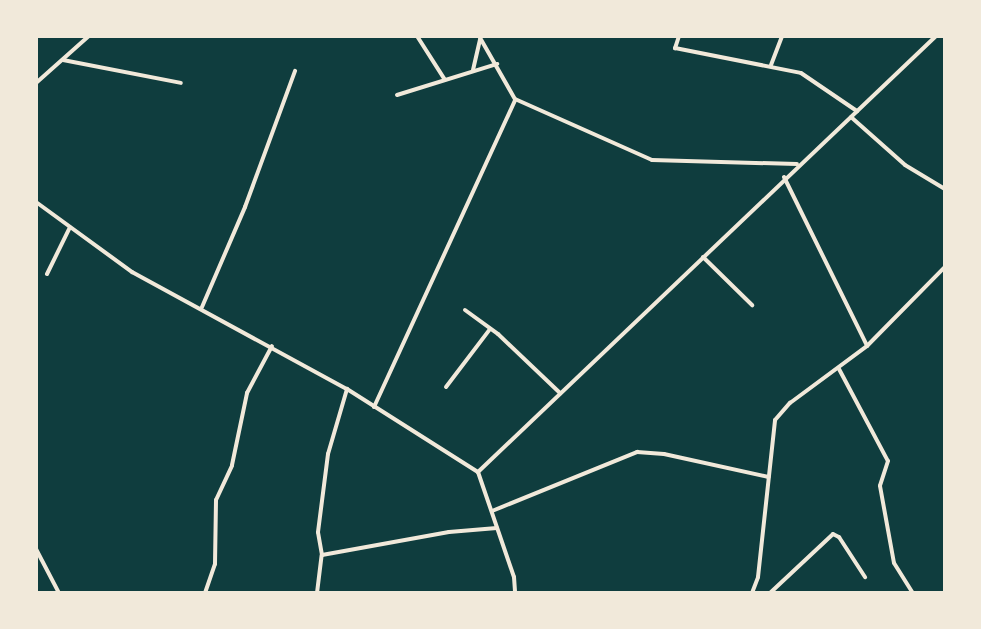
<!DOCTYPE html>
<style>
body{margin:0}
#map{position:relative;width:981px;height:629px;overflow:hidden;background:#0f3d3e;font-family:Merriweather,serif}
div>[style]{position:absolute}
.minor>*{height:4px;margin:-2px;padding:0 2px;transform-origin:2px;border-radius:2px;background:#f1e9da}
span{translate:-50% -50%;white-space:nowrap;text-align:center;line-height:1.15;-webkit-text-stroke:5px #f1e9da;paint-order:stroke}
.frame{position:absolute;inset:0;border:38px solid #f1e9da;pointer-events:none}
</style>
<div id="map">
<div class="minor">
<i style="left:417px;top:36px;width:52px;rotate:57.5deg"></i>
<i style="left:479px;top:36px;width:73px;rotate:60.3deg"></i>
<i style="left:515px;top:99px;width:150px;rotate:24deg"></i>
<i style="left:652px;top:160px;width:145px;rotate:1.6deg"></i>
<i style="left:679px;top:36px;width:13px;rotate:108deg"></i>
<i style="left:675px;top:48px;width:128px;rotate:11.2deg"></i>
<i style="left:801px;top:73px;width:68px;rotate:34.2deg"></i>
<i style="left:63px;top:60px;width:120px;rotate:11deg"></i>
<i style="left:771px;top:65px;width:31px;rotate:-69deg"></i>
<i style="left:473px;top:70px;width:31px;rotate:-77deg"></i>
<i style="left:36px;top:83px;width:71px;rotate:-41.6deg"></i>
<i style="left:397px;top:95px;width:105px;rotate:-17.2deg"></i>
<i style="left:851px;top:117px;width:72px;rotate:41.6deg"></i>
<i style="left:905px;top:165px;width:47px;rotate:31deg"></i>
<i style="left:784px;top:177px;width:188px;rotate:63.8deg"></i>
<i style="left:36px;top:202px;width:119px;rotate:36.1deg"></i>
<i style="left:132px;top:272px;width:245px;rotate:28.6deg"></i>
<i style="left:347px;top:389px;width:155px;rotate:32.4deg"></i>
<i style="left:478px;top:472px;width:111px;rotate:71.1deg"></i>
<i style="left:514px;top:577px;width:16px;rotate:86deg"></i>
<i style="left:703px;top:257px;width:69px;rotate:44.4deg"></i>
<i style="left:47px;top:274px;width:52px;rotate:-63.9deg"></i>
<i style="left:202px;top:307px;width:109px;rotate:-66.7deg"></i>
<i style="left:245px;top:207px;width:145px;rotate:-69.8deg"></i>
<i style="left:465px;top:310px;width:41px;rotate:36deg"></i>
<i style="left:498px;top:334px;width:86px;rotate:43.6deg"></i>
<i style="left:839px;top:369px;width:104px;rotate:62deg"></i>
<i style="left:888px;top:461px;width:26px;rotate:108deg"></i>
<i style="left:880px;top:486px;width:78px;rotate:79.7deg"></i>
<i style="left:894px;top:563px;width:36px;rotate:58deg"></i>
<i style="left:446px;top:387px;width:73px;rotate:-52.8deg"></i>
<i style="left:374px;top:407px;width:338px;rotate:-65.3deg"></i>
<i style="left:478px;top:472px;width:632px;rotate:-43.59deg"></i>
<i style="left:492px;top:511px;width:157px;rotate:-22.1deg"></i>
<i style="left:637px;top:452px;width:27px;rotate:4deg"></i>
<i style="left:664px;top:454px;width:107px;rotate:12.4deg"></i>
<i style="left:36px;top:549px;width:50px;rotate:62.4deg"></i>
<i style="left:322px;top:555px;width:129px;rotate:-10.3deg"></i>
<i style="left:449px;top:532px;width:48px;rotate:-4.8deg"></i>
<i style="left:205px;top:593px;width:31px;rotate:-71deg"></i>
<i style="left:215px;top:564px;width:64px;rotate:-89.1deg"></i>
<i style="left:216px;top:500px;width:38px;rotate:-65deg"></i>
<i style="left:232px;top:465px;width:74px;rotate:-78.2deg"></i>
<i style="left:247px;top:393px;width:53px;rotate:-62deg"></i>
<i style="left:317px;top:593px;width:38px;rotate:-83deg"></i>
<i style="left:322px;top:555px;width:23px;rotate:-100deg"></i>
<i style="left:318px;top:532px;width:79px;rotate:-82.7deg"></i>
<i style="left:328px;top:454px;width:68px;rotate:-73.7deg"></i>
<i style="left:752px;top:593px;width:17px;rotate:-69deg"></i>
<i style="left:758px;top:577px;width:158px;rotate:-83.8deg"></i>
<i style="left:775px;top:420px;width:23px;rotate:-49deg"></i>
<i style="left:790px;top:403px;width:96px;rotate:-36.5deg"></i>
<i style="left:867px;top:346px;width:111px;rotate:-45.4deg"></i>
<i style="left:770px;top:593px;width:86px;rotate:-43.1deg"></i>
<i style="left:833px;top:534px;width:7px;rotate:27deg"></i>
<i style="left:839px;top:537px;width:48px;rotate:57deg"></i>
</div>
<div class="frame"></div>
</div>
